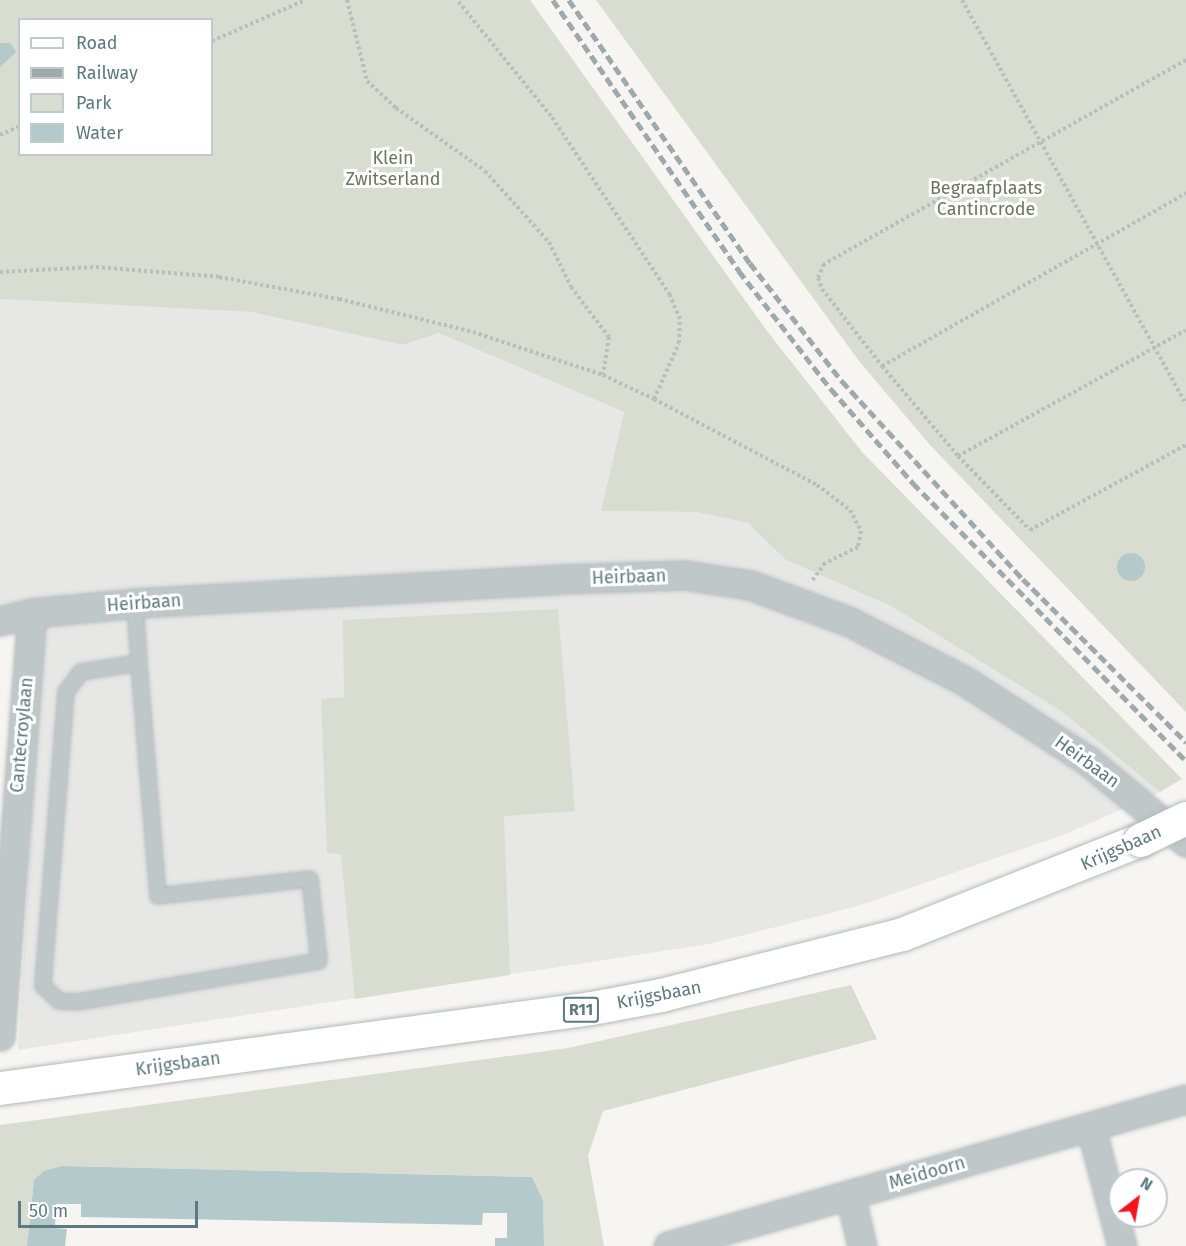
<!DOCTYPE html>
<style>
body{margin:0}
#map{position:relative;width:1186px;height:1246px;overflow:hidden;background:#f7f5f2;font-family:"Fira Sans",sans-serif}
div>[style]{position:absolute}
.built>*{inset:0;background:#e7e7e6}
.green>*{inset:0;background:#d8dcd1}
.water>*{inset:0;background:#b4c9c9}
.round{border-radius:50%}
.path>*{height:4px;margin-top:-2px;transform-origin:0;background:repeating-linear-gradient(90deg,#b8bebf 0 3px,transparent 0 6px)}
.roads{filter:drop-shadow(0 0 2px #b1babc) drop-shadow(0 0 2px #b1babc)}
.service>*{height:14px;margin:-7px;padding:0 7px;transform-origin:7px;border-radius:7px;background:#c0c7c9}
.minor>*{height:27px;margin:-13.5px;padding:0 13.5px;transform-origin:13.5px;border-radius:13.5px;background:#c0c7c9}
.primary>*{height:33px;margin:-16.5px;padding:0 16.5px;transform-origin:16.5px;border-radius:16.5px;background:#fff}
.rail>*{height:4.5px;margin-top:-2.25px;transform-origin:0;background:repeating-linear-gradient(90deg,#9da9ac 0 9px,transparent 0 13.5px)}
.bridges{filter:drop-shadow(0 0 2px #b1babc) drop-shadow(0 0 2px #b1babc)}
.primary-bridge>*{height:33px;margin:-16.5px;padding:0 16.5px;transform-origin:16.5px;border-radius:16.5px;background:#fff}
span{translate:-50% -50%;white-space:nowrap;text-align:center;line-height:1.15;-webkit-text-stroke:6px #fff;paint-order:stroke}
.shield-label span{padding:2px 4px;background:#fff;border:2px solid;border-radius:4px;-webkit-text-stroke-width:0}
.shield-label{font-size:16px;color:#5e7a81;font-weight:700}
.park-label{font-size:18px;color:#6a785e}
.street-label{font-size:18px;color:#5e7a81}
.legend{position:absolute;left:18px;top:18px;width:195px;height:138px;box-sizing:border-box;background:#fff;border:2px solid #bfcacd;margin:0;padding:8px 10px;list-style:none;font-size:18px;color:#5e7a81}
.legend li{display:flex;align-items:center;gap:12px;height:30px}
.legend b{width:30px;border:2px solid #bfcacd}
.north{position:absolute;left:1108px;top:1168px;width:60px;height:60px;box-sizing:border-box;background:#fff;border:2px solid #bfcacd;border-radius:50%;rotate:31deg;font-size:16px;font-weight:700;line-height:24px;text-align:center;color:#5e7a81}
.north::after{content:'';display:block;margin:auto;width:21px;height:27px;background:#f5141e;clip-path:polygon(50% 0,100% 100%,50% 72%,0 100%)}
.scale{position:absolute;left:18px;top:1201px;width:180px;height:27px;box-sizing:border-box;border:3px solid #5e7a81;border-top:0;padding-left:8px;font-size:18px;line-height:21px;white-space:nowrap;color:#5e7a81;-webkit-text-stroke:4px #fff;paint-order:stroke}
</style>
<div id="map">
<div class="built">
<i style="clip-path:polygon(0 299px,251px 312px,403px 345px,437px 333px,624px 412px,601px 511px,697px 512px,748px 523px,786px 560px,891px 606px,1061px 711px,1160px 792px,1066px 834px,858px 906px,709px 944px,18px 1050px,45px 600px,0 610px)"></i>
</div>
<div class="green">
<i style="clip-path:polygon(evenodd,0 0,530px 0,767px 331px,862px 452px,1182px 779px,1160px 792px,1061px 711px,891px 606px,786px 560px,748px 523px,697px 512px,601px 511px,624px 412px,438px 333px,403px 345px,251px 312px,0 299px,0 0,20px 20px,212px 20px,212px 154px,20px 154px,20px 20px)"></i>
<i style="clip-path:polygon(596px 0,1186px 0,1186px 712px,930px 445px,859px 361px)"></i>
<i style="clip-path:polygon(558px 609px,575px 811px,504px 816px,510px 975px,355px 999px,341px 854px,327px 853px,321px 699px,344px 697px,343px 620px)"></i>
<i style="clip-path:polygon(851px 985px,877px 1039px,603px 1111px,588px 1156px,604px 1246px,544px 1246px,543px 1200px,532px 1177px,62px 1166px,34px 1180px,27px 1246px,0 1246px,0 1125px,568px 1048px)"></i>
</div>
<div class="water">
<i style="clip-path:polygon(0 43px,10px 43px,16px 52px,0 67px)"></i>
<i class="round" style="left:1117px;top:553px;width:28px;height:28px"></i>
<i style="clip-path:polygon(62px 1166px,532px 1177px,543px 1200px,544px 1246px,495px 1246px,495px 1238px,507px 1238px,507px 1213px,483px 1213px,482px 1225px,81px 1217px,81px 1204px,56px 1204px,55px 1228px,67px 1229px,65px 1246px,27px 1246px,34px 1180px,44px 1171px)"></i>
</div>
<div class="path">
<i style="left:347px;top:0;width:83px;rotate:76.1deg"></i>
<i style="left:367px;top:81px;width:40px;rotate:43deg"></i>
<i style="left:396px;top:108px;width:109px;rotate:35.3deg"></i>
<i style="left:485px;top:171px;width:96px;rotate:48deg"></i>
<i style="left:549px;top:242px;width:50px;rotate:63.9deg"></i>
<i style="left:571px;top:287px;width:63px;rotate:52.8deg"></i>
<i style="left:609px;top:337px;width:38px;rotate:99deg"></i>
<i style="left:962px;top:0;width:462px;rotate:61deg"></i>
<i style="left:212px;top:41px;width:102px;rotate:-23.8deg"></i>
<i style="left:1186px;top:60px;width:416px;rotate:150.6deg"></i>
<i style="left:824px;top:264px;width:15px;rotate:113deg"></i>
<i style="left:818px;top:278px;width:12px;rotate:70deg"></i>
<i style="left:822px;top:289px;width:98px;rotate:52.1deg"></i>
<i style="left:882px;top:366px;width:118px;rotate:49.8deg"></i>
<i style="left:958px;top:456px;width:103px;rotate:45.8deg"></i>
<i style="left:1030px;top:530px;width:178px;rotate:-28.6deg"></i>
<i style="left:0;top:135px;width:22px;rotate:-24deg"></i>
<i style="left:0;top:272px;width:96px;rotate:-3deg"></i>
<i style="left:96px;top:267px;width:123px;rotate:4.6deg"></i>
<i style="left:219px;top:277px;width:122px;rotate:10.4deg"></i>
<i style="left:339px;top:299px;width:138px;rotate:13.8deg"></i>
<i style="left:473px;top:332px;width:137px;rotate:18.3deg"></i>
<i style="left:603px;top:375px;width:56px;rotate:25.2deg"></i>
<i style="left:654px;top:399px;width:61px;rotate:-65.9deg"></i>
<i style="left:679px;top:343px;width:24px;rotate:-88deg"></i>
<i style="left:680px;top:319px;width:26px;rotate:-113deg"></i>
<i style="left:670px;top:295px;width:215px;rotate:-123.6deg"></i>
<i style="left:551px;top:116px;width:149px;rotate:-129deg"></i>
<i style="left:882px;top:366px;width:350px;rotate:-29.6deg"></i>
<i style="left:654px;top:399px;width:184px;rotate:27.8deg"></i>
<i style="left:817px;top:485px;width:41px;rotate:37.1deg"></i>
<i style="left:850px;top:510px;width:24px;rotate:62deg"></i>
<i style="left:861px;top:531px;width:16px;rotate:101deg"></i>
<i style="left:858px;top:547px;width:37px;rotate:154deg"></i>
<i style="left:825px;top:563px;width:24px;rotate:126deg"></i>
<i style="left:958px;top:456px;width:260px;rotate:-28.9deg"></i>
</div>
<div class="roads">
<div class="service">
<i style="left:135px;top:603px;width:60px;rotate:86.2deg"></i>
<i style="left:139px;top:663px;width:59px;rotate:171.2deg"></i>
<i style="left:81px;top:672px;width:25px;rotate:127deg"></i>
<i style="left:66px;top:692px;width:295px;rotate:94.5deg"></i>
<i style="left:43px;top:986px;width:22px;rotate:43deg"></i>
<i style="left:59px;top:1001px;width:18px;rotate:3deg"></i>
<i style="left:77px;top:1002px;width:245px;rotate:-9.6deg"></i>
<i style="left:319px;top:961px;width:82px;rotate:-96.3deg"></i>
<i style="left:310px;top:879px;width:153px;rotate:173.6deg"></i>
<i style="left:158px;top:896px;width:234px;rotate:-94.7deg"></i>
</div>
<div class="minor">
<i style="left:0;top:621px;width:33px;rotate:-14deg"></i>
<i style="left:32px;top:613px;width:103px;rotate:-5.5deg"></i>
<i style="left:135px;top:603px;width:425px;rotate:-3.2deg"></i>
<i style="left:559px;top:579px;width:125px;rotate:-1.8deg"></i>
<i style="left:684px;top:575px;width:67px;rotate:8.6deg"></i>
<i style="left:750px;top:585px;width:104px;rotate:20.2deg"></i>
<i style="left:848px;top:621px;width:131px;rotate:27.1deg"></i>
<i style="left:965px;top:681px;width:145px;rotate:32.9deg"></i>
<i style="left:1087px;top:760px;width:129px;rotate:39.6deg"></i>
<i style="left:0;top:1036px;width:424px;rotate:-85.7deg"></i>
<i style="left:1091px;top:1128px;width:122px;rotate:75.3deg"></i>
<i style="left:850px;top:1195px;width:52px;rotate:76.8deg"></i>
<i style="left:668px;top:1246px;width:538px;rotate:-15.84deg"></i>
</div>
<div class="primary">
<i style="left:0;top:1088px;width:596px;rotate:-7.71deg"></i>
<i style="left:591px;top:1008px;width:71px;rotate:-10.5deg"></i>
<i style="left:661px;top:995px;width:249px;rotate:-14.2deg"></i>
<i style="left:902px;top:934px;width:256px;rotate:-21.6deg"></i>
</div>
</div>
<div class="rail">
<i style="left:553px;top:0;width:329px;rotate:55.5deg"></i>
<i style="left:739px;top:271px;width:150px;rotate:52.1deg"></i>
<i style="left:831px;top:389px;width:125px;rotate:48.9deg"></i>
<i style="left:913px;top:483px;width:390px;rotate:45.5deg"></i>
<i style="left:569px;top:0;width:319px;rotate:55.5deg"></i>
<i style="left:750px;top:263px;width:150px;rotate:52.1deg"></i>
<i style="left:842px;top:381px;width:268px;rotate:47.6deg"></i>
<i style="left:1023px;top:579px;width:231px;rotate:45deg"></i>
</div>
<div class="bridges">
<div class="primary-bridge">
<i style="left:1140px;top:840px;width:51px;rotate:-25.6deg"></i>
</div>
</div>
<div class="shield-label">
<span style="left:581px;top:1010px">R11</span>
</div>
<div class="park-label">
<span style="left:393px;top:169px">Klein<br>Zwitserland</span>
<span style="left:986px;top:199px">Begraafplaats<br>Cantincrode</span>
</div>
<div class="street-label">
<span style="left:629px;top:577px;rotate:-2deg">Heirbaan</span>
<span style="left:144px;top:603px;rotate:-4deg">Heirbaan</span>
<span style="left:22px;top:735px;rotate:-85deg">Cantecroylaan</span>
<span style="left:1087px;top:762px;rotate:36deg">Heirbaan</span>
<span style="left:1121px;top:848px;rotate:-24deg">Krijgsbaan</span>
<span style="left:659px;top:995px;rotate:-11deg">Krijgsbaan</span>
<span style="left:178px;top:1064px;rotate:-8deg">Krijgsbaan</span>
<span style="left:927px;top:1173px;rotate:-16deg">Meidoorn</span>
</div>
<ul class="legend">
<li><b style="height:8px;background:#fff"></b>Road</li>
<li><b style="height:8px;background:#9da9ac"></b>Railway</li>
<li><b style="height:16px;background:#d8dcd1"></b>Park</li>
<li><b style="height:16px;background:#b4c9c9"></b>Water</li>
</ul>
<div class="north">N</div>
<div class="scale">50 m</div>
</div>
